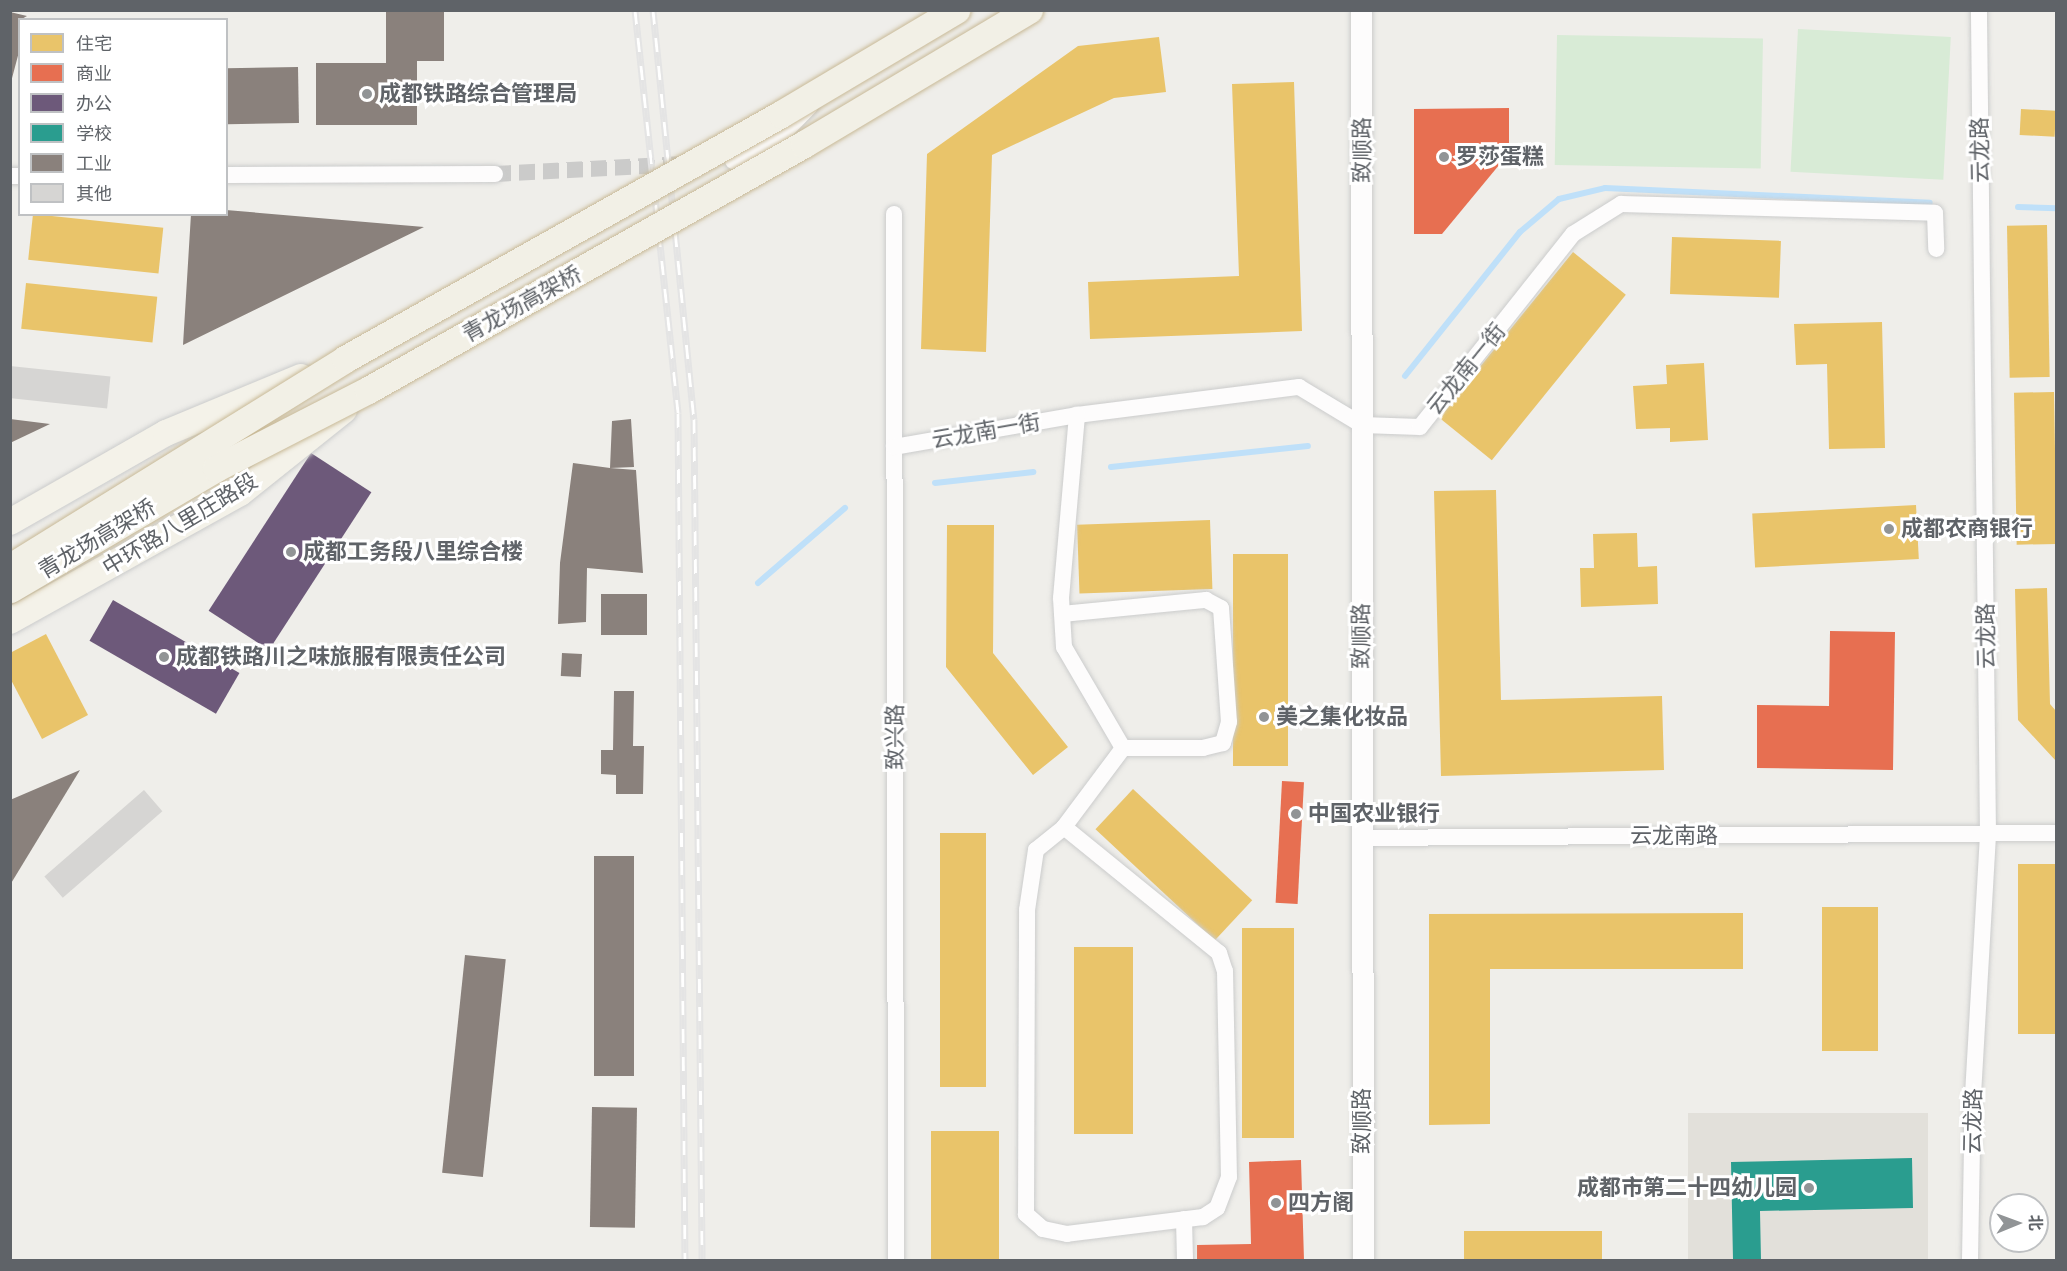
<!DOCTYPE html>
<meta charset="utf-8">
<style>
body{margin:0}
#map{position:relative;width:2067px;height:1271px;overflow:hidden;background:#efeeea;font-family:Jost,"Noto Sans SC",sans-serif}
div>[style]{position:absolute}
.education>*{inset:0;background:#e2e0da;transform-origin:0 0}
.green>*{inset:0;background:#d8ebd6;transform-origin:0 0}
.homes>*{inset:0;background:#e9c46a;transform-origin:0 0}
.shops>*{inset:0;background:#e76f51;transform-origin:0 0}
.offices>*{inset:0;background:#6d597a;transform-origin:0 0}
.schools>*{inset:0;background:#2a9d8f}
.industry>*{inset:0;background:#8a817c;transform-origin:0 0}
.stream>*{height:6px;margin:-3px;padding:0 3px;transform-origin:3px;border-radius:3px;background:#bfe0f9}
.building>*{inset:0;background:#d6d5d3;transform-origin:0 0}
.minor-tunnel>*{height:16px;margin-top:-8px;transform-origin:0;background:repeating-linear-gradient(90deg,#cbcbca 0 16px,transparent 0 24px)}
.roads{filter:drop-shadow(0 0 2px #cbcccc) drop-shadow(0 0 2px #cbcccc)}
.minor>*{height:16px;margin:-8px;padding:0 8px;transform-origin:8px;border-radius:8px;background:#fdfcfc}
.tertiary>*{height:21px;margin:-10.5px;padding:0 10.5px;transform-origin:10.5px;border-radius:10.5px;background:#fdfcfc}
.primary>*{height:26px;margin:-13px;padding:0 13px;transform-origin:13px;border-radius:13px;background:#f4f2e9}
.rail>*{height:7px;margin-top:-3.5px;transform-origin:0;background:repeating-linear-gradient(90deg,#fff 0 14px,#e4e4e4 0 28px);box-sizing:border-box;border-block:2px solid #e4e4e4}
.bridges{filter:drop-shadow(0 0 2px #c8b996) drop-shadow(0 0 2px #c8b996)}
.trunk-bridge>*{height:27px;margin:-13.5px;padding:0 13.5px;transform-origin:13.5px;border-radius:13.5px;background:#f2f0e6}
.dots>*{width:16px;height:16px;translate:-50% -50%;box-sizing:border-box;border:3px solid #fff;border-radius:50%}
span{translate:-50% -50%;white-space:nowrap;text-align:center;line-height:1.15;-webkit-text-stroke:6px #fff;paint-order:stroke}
.poi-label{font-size:22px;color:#5f6368;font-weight:700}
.left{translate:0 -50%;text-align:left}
.right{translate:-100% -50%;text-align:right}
.street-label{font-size:22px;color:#5f6368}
.frame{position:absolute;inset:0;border:12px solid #5f6368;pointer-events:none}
.legend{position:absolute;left:18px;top:18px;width:210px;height:198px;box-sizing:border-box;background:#fff;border:2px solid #bfc1c3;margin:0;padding:8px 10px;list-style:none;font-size:18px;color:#5f6368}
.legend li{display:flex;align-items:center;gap:12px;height:30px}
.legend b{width:30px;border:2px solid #bfc1c3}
.north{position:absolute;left:1989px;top:1193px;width:60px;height:60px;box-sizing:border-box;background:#fff;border:2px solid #bfc1c3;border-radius:50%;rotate:89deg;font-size:16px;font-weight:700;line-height:24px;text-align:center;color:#5f6368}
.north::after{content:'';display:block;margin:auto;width:21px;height:27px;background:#919496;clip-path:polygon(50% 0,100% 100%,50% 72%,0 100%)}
</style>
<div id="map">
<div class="education">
<i style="left:1928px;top:1113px;width:147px;height:240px;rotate:90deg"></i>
</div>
<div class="green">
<i style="left:1798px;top:29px;width:153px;height:143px;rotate:3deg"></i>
<i style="left:1557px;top:35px;width:206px;height:130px;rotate:1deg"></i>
</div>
<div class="homes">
<i style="clip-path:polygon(1159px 37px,1166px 92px,1114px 98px,992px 155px,986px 352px,921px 349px,927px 154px,1078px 46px)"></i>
<i style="clip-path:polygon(1294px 82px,1302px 331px,1090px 339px,1088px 282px,1239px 276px,1232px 84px)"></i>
<i style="left:2021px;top:109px;width:35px;height:26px;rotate:3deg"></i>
<i style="left:33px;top:214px;width:131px;height:46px;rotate:6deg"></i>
<i style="left:2047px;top:225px;width:152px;height:40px;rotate:89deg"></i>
<i style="left:1672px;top:237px;width:109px;height:57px;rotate:2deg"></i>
<i style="left:1573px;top:252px;width:68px;height:213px;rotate:39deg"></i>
<i style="left:26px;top:283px;width:132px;height:46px;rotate:6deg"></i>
<i style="clip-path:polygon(1882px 322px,1885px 448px,1829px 449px,1827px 364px,1796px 365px,1794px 324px)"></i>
<i style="clip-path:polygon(1704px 363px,1708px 440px,1670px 442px,1670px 428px,1636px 429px,1633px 386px,1667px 384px,1666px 365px)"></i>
<i style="left:2054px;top:392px;width:152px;height:40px;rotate:89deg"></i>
<i style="clip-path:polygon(1496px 490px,1501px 700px,1662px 696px,1664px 770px,1441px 776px,1434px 491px)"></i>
<i style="left:1916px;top:505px;width:54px;height:164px;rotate:87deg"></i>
<i style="left:1210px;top:520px;width:69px;height:133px;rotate:88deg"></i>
<i style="clip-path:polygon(947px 525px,994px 525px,993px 653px,1068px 747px,1033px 775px,946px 667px)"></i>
<i style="clip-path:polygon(1637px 533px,1638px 567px,1657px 566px,1658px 604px,1581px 607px,1580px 568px,1594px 568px,1593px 534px)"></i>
<i style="left:1233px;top:554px;width:55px;height:212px"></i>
<i style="clip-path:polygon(2047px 588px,2050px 704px,2056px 711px,2056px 761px,2018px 720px,2015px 589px)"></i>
<i style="clip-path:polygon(46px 634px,88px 715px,42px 739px,10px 678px,10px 653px)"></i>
<i style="left:1133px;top:789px;width:163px;height:55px;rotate:43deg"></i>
<i style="left:940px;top:833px;width:46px;height:254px"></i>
<i style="left:2018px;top:864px;width:38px;height:170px"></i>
<i style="left:1822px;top:907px;width:56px;height:144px"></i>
<i style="clip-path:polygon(1743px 913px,1743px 969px,1490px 969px,1490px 1124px,1429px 1125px,1429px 914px)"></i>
<i style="left:1242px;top:928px;width:52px;height:210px"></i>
<i style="left:1133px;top:947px;width:187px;height:59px;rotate:90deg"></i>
<i style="left:931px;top:1131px;width:68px;height:128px"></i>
<i style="left:1464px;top:1231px;width:138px;height:29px"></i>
</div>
<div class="shops">
<i style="clip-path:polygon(1509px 108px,1509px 153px,1442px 234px,1414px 234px,1414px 109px)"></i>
<i style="clip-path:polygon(1830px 631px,1895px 632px,1893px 770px,1757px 768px,1757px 705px,1829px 706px)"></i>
<i style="left:1282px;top:781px;width:22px;height:122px;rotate:3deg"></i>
<i style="clip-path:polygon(1301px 1160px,1304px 1260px,1197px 1260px,1197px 1245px,1251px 1244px,1249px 1162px)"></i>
</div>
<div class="offices">
<i style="left:311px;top:453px;width:72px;height:188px;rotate:33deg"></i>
<i style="left:113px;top:600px;width:146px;height:47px;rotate:30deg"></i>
</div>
<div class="schools">
<i style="clip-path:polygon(1912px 1158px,1913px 1208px,1760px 1211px,1761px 1260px,1733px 1260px,1731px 1162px)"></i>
</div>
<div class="industry">
<i style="clip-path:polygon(386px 10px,444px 10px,444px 61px,417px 61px,417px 125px,316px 125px,316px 63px,386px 63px)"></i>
<i style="clip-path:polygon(10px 12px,27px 16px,20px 20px,20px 48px,11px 82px)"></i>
<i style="left:298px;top:67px;width:56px;height:72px;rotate:89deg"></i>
<i style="clip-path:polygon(226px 210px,424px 227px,183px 345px,191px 214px,226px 214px)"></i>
<i style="clip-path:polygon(10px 419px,50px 424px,10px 443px)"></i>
<i style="clip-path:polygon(631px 419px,634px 467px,610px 468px,636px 470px,643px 573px,587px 568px,586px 622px,558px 624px,560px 563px,573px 463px,610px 468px,612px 421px)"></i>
<i style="left:601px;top:594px;width:46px;height:41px"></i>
<i style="left:562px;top:653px;width:20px;height:23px;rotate:3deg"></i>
<i style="clip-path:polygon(614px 691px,634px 691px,633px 746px,644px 746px,643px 794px,616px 794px,616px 775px,601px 774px,601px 750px,613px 750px)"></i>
<i style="clip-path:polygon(80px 770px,10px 885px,10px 800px)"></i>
<i style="left:594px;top:856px;width:40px;height:220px"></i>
<i style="left:465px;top:955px;width:41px;height:219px;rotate:6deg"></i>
<i style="left:592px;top:1107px;width:45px;height:120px;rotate:1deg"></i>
</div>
<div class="stream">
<i style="left:2018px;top:207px;width:38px;rotate:2deg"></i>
<i style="left:1405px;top:376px;width:184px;rotate:-51.4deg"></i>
<i style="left:1520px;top:232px;width:51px;rotate:-40.2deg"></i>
<i style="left:1559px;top:199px;width:47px;rotate:-13.4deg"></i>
<i style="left:1605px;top:188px;width:325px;rotate:2.6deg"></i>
<i style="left:1111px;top:467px;width:198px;rotate:-6.1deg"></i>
<i style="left:935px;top:483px;width:99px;rotate:-6.4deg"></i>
<i style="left:758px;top:583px;width:115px;rotate:-40.8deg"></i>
</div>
<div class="building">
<i style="left:10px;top:366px;width:101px;height:32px;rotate:6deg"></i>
<i style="left:144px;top:790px;width:28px;height:132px;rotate:49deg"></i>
</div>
<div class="minor-tunnel">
<i style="left:495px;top:174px;width:189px;rotate:-3deg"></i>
</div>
<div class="roads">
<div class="minor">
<i style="left:733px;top:161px;width:47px;rotate:-24.9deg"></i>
<i style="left:776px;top:141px;width:49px;rotate:-45.8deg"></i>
<i style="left:226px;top:175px;width:269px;rotate:-0.2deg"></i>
<i style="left:10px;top:176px;width:10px"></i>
<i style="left:894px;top:214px;width:1046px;rotate:89.89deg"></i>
<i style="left:894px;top:447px;width:186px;rotate:-9.9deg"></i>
<i style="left:1077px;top:415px;width:224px;rotate:-7.2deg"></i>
<i style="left:1299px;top:387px;width:74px;rotate:31.1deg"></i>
<i style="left:1362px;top:425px;width:58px;rotate:2deg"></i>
<i style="left:1420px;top:427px;width:246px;rotate:-51.6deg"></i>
<i style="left:1573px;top:234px;width:57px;rotate:-32deg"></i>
<i style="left:1621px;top:204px;width:314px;rotate:1.6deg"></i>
<i style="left:1935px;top:213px;width:36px;rotate:88deg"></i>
<i style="left:1062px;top:614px;width:145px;rotate:-5.6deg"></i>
<i style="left:1206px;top:600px;width:17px;rotate:28deg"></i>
<i style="left:1221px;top:608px;width:114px;rotate:86deg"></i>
<i style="left:1229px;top:722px;width:22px;rotate:106deg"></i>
<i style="left:1223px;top:743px;width:21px;rotate:166deg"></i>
<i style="left:1203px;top:748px;width:80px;rotate:180deg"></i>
<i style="left:1064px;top:827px;width:200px;rotate:39.1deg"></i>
<i style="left:1219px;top:953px;width:19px;rotate:72deg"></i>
<i style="left:1225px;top:971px;width:206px;rotate:88.9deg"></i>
<i style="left:1229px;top:1177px;width:33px;rotate:111deg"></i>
<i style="left:1217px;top:1208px;width:17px;rotate:147deg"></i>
<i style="left:1203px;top:1217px;width:137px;rotate:172.9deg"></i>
<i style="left:1067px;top:1234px;width:25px;rotate:-168deg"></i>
<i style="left:1043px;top:1229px;width:23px;rotate:-139deg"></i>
<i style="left:1026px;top:1214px;width:304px;rotate:-89.8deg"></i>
<i style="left:1027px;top:910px;width:61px;rotate:-81.5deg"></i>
<i style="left:1036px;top:850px;width:36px;rotate:-39deg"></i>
<i style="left:1064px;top:827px;width:99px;rotate:-53.2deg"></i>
<i style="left:1123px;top:748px;width:117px;rotate:-120.3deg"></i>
<i style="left:1064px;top:647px;width:49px;rotate:-93.5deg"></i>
<i style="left:1061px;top:598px;width:184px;rotate:-85deg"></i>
<i style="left:1360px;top:838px;width:696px;rotate:-0.41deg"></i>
<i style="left:1184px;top:1219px;width:41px;rotate:88.6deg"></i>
<i style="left:1970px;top:1260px;width:165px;rotate:-89deg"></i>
<i style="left:1973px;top:1095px;width:261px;rotate:-86.7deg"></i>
<i style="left:1988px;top:834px;width:824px;rotate:-90.63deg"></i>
</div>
<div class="tertiary">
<i style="left:1361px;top:10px;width:1250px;rotate:89.91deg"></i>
</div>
<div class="primary">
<i style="left:10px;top:522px;width:180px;rotate:-29.7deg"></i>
<i style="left:166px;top:433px;width:146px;rotate:-22.5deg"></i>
<i style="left:10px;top:621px;width:263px;rotate:-29.1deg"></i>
<i style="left:240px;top:493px;width:133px;rotate:-38.6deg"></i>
</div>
</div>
<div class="rail">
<i style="left:635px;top:10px;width:405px;rotate:83.9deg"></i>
<i style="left:678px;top:413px;width:847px;rotate:89.53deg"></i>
<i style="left:653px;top:10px;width:411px;rotate:84.3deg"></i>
<i style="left:694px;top:419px;width:841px;rotate:89.45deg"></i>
</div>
<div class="bridges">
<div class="trunk-bridge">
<i style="left:10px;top:567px;width:394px;rotate:-31.8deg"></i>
<i style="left:345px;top:359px;width:500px;rotate:-29.33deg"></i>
<i style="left:781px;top:114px;width:204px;rotate:-30.7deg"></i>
<i style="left:10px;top:589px;width:239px;rotate:-30.4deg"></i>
<i style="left:216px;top:468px;width:171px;rotate:-27.2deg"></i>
<i style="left:368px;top:390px;width:501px;rotate:-29.43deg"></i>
<i style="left:804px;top:144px;width:262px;rotate:-30.8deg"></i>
</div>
</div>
<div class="dots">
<i style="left:367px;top:94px;background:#919496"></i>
<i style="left:1444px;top:157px;background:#919496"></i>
<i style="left:1889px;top:529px;background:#919496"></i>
<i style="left:291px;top:552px;background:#919496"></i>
<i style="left:164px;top:657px;background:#919496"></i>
<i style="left:1264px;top:717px;background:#919496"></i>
<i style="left:1296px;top:814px;background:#919496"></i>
<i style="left:1809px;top:1188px;background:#919496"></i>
<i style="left:1276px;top:1203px;background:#919496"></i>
</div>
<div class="poi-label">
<span class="left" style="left:379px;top:94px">成都铁路综合管理局</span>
<span class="left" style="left:1456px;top:157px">罗莎蛋糕</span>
<span class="left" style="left:1901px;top:529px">成都农商银行</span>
<span class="left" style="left:303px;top:552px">成都工务段八里综合楼</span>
<span class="left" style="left:176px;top:657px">成都铁路川之味旅服有限责任公司</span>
<span class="left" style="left:1276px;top:717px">美之集化妆品</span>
<span class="left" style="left:1308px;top:814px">中国农业银行</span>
<span class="right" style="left:1797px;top:1188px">成都市第二十四幼儿园</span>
<span class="left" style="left:1288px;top:1203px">四方阁</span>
</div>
<div class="street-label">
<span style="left:1362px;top:150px;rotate:-90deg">致顺路</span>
<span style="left:1980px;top:150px;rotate:-91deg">云龙路</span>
<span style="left:522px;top:304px;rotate:-29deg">青龙场高架桥</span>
<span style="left:1466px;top:369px;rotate:-51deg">云龙南一街</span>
<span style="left:986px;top:431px;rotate:-10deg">云龙南一街</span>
<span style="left:180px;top:524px;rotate:-31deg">中环路八里庄路段</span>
<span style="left:97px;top:539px;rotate:-31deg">青龙场高架桥</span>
<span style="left:1361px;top:636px;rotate:-90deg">致顺路</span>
<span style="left:1986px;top:636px;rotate:-91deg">云龙路</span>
<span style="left:895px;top:737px;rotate:-90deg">致兴路</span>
<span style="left:1674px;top:836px">云龙南路</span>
<span style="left:1362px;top:1121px;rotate:-90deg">致顺路</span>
<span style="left:1973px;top:1121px;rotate:-89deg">云龙路</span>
</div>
<div class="frame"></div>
<ul class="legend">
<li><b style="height:16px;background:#e9c46a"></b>住宅</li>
<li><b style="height:16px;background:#e76f51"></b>商业</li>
<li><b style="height:16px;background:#6d597a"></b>办公</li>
<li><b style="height:16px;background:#2a9d8f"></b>学校</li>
<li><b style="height:16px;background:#8a817c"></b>工业</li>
<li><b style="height:16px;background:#d6d5d3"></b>其他</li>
</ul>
<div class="north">北</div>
</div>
